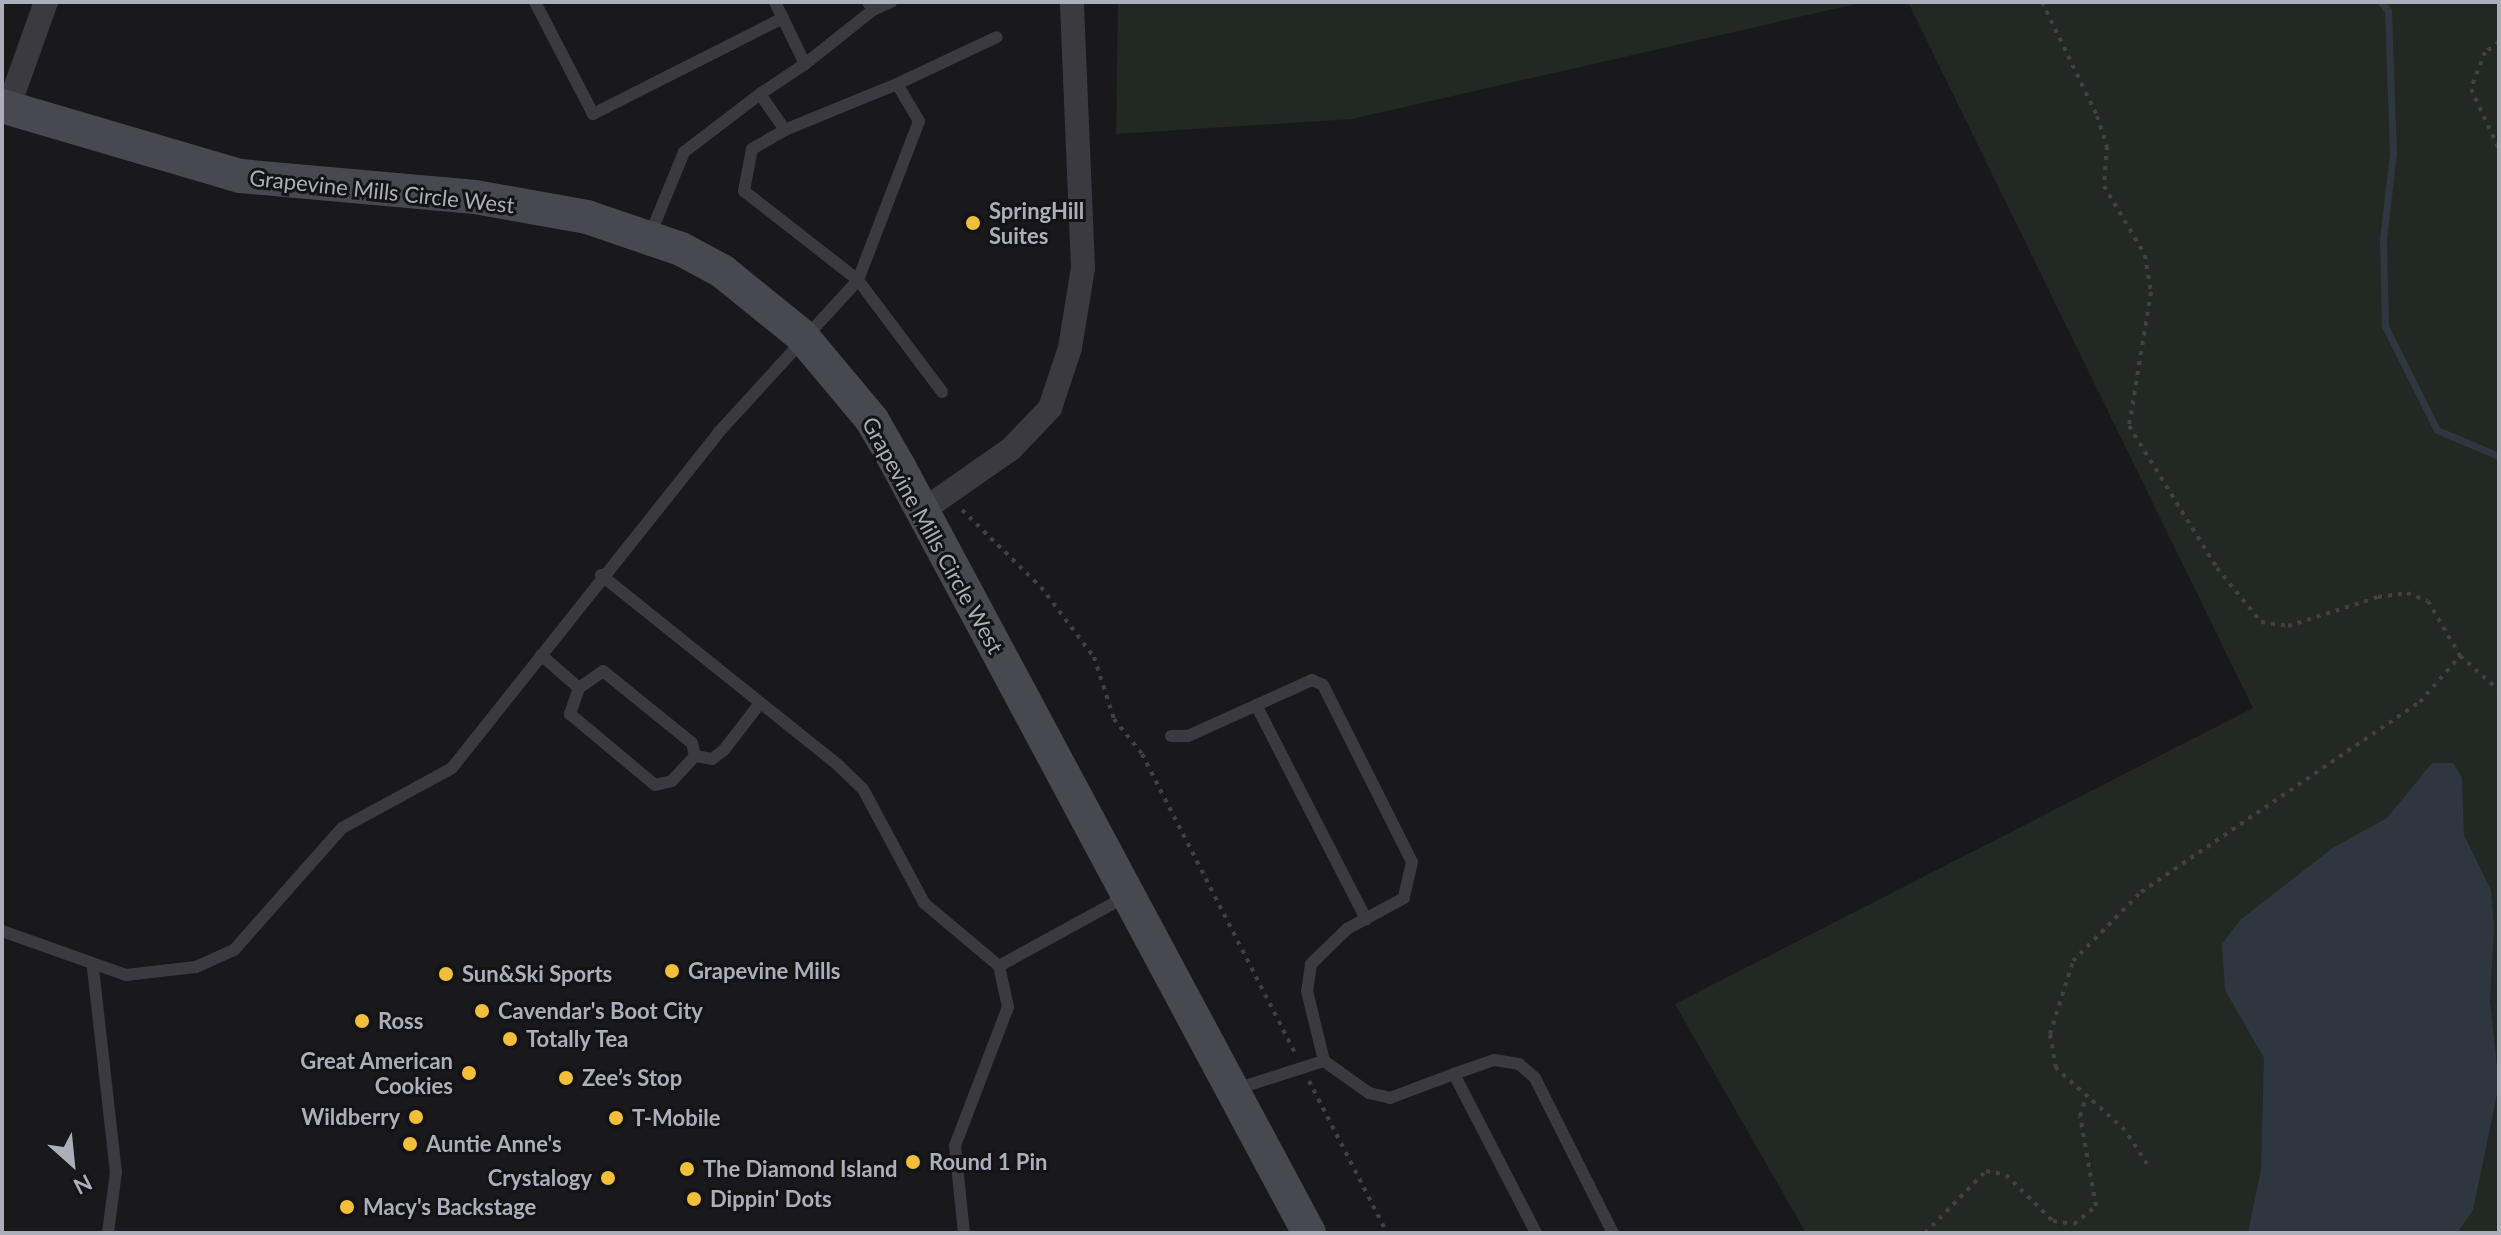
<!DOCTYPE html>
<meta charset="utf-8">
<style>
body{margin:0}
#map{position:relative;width:2501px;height:1235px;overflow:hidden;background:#19191b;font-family:Lato,sans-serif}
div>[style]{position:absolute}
.green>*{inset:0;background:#212922}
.water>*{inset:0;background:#2e373f}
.stream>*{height:7px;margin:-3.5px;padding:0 3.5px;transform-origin:3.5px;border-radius:3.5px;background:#2e373f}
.path>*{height:4px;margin-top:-2px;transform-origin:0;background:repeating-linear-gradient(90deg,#404147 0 4px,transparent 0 10px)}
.lane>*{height:12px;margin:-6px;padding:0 6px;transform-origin:6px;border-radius:6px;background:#3a3a40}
.street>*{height:24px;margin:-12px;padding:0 12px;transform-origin:12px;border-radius:12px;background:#3a3a40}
.secondary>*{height:34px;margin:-17px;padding:0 17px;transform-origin:17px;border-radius:17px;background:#484950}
.dots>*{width:22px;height:22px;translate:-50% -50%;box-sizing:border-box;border:4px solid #141416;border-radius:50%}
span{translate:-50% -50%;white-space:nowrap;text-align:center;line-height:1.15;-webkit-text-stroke:6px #141416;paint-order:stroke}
.street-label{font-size:22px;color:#abafba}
.poi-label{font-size:22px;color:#abafba;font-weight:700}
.left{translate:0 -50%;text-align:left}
.right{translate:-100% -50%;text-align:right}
.frame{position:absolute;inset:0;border:4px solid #abafba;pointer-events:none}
.north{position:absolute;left:32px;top:1123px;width:80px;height:80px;-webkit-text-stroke:6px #141416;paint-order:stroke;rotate:153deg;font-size:22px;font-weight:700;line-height:32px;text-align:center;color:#abafba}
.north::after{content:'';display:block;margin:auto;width:28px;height:36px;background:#abafba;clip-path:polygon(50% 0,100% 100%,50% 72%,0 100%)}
</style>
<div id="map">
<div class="green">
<i style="clip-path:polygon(1118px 2px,1865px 2px,1352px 119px,1116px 134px)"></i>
<i style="clip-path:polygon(1908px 2px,2499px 2px,2499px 1233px,1806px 1233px,1675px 1004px,2253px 708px)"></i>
</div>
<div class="water">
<i style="clip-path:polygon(2432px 763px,2453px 763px,2462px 778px,2464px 835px,2491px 890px,2494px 927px,2490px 1000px,2499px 1085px,2473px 1210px,2457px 1233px,2248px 1233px,2261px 1170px,2264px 1058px,2225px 990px,2222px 944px,2240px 920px,2334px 847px,2387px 818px)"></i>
</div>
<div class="stream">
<i style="left:2381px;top:2px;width:11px;rotate:52deg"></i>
<i style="left:2388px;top:11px;width:142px;rotate:88deg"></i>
<i style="left:2393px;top:153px;width:88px;rotate:96.6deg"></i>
<i style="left:2383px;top:240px;width:86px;rotate:88.7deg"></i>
<i style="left:2385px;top:326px;width:116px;rotate:63.4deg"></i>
<i style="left:2437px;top:430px;width:67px;rotate:22.8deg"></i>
</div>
<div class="path">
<i style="left:2042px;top:2px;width:127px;rotate:64.2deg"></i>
<i style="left:2097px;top:116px;width:32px;rotate:72deg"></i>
<i style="left:2107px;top:146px;width:40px;rotate:94.3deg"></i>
<i style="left:2104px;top:186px;width:80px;rotate:59.3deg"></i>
<i style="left:2145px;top:255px;width:37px;rotate:81deg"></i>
<i style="left:2151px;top:292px;width:136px;rotate:99.3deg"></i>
<i style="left:2129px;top:426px;width:167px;rotate:58.2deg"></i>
<i style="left:2217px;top:568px;width:70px;rotate:50.8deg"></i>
<i style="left:2261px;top:622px;width:27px;rotate:8deg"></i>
<i style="left:2288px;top:626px;width:95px;rotate:-17.9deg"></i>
<i style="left:2378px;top:597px;width:29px;rotate:-8deg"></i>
<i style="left:2407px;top:593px;width:22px;rotate:21deg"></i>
<i style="left:2428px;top:601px;width:64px;rotate:59.8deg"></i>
<i style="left:2460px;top:656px;width:52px;rotate:41.1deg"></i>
<i style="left:2499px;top:42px;width:17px;rotate:144deg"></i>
<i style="left:2485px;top:52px;width:40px;rotate:111deg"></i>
<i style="left:2471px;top:89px;width:66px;rotate:65deg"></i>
<i style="left:962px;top:510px;width:110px;rotate:44.3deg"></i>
<i style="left:1041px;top:587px;width:88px;rotate:52.9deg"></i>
<i style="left:1094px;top:657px;width:65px;rotate:72.1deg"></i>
<i style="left:1114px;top:719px;width:45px;rotate:51.3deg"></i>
<i style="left:1142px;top:754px;width:338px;rotate:62.9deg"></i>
<i style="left:1309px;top:1081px;width:171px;rotate:62.8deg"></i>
<i style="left:2147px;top:1164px;width:40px;rotate:-122.9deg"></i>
<i style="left:2125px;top:1130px;width:93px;rotate:-138.1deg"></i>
<i style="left:2056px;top:1068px;width:35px;rotate:-100deg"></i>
<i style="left:2050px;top:1034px;width:77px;rotate:-72.5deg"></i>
<i style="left:2073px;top:961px;width:97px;rotate:-45.4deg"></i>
<i style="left:2141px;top:892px;width:338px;rotate:-34.3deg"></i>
<i style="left:2420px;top:702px;width:61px;rotate:-49deg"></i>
<i style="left:1925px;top:1233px;width:87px;rotate:-45.5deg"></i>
<i style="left:1986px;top:1171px;width:20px;rotate:11deg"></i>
<i style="left:2006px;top:1175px;width:66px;rotate:44.4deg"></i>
<i style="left:2053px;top:1221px;width:21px;rotate:8deg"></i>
<i style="left:2074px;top:1224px;width:28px;rotate:-39deg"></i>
<i style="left:2096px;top:1206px;width:91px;rotate:-100.1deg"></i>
<i style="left:2080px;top:1116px;width:19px;rotate:-72deg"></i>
</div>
<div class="lane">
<i style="left:535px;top:2px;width:126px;rotate:62.6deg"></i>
<i style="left:593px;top:114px;width:213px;rotate:-26.8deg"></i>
<i style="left:873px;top:10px;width:20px;rotate:-24deg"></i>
<i style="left:805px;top:64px;width:87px;rotate:-38.5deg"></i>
<i style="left:873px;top:10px;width:9px;rotate:-122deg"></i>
<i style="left:897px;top:84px;width:110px;rotate:-25.2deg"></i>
<i style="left:760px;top:94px;width:54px;rotate:-33.7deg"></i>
<i style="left:805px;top:64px;width:69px;rotate:-115.8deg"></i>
<i style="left:650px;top:235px;width:90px;rotate:-67.7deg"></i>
<i style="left:684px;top:152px;width:96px;rotate:-37.3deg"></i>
<i style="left:760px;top:94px;width:44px;rotate:55.2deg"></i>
<i style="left:785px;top:130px;width:38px;rotate:150deg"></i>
<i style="left:752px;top:149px;width:43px;rotate:100.8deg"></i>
<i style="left:744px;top:191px;width:145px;rotate:38deg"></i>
<i style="left:858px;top:280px;width:170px;rotate:-69deg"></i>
<i style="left:919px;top:121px;width:43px;rotate:-120.7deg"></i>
<i style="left:897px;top:84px;width:121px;rotate:157.7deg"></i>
<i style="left:601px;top:575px;width:305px;rotate:38.7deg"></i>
<i style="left:839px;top:766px;width:33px;rotate:44deg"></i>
<i style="left:863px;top:789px;width:129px;rotate:61.8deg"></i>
<i style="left:924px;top:903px;width:98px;rotate:40deg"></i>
<i style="left:999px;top:966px;width:42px;rotate:77.6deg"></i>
<i style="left:1008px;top:1007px;width:149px;rotate:110.9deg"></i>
<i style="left:955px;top:1146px;width:87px;rotate:84.1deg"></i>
<i style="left:541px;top:655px;width:50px;rotate:41deg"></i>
<i style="left:579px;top:688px;width:29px;rotate:-35deg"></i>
<i style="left:603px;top:671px;width:114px;rotate:39deg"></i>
<i style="left:692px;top:743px;width:13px;rotate:77deg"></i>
<i style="left:695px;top:756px;width:34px;rotate:133deg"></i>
<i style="left:672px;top:781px;width:17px;rotate:167deg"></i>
<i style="left:655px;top:785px;width:111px;rotate:-140.1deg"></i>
<i style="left:570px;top:714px;width:28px;rotate:-71deg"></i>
<i style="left:1256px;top:705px;width:241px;rotate:62.8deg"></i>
<i style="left:1171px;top:736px;width:17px"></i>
<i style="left:1188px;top:736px;width:136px;rotate:-24.3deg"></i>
<i style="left:1312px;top:680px;width:12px;rotate:24deg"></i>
<i style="left:1323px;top:685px;width:198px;rotate:63.3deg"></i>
<i style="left:1412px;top:862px;width:37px;rotate:103deg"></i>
<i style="left:1404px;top:898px;width:65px;rotate:151.5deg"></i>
<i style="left:1347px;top:929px;width:50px;rotate:135.8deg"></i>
<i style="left:1311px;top:964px;width:27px;rotate:98deg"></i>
<i style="left:1307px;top:991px;width:72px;rotate:76.3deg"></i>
<i style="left:1324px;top:1061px;width:55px;rotate:35.4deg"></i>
<i style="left:1369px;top:1093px;width:22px;rotate:13deg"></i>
<i style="left:1390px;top:1098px;width:68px;rotate:-20.6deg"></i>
<i style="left:1454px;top:1074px;width:179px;rotate:62.7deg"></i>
<i style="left:695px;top:756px;width:17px;rotate:10deg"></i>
<i style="left:712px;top:759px;width:15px;rotate:-37deg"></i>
<i style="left:724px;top:750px;width:59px;rotate:-52.5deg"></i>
<i style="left:2px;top:931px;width:132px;rotate:19.5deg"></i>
<i style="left:126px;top:975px;width:70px;rotate:-6.5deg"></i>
<i style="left:196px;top:967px;width:42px;rotate:-24.1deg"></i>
<i style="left:234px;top:950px;width:163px;rotate:-48.5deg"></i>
<i style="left:342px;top:828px;width:125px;rotate:-28.6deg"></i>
<i style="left:452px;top:768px;width:428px;rotate:-51.5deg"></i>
<i style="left:718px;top:433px;width:207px;rotate:-47.5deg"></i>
<i style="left:858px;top:280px;width:140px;rotate:53.1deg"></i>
<i style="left:999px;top:966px;width:144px;rotate:-28.7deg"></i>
<i style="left:93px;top:968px;width:205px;rotate:83.6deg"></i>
<i style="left:116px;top:1172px;width:62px;rotate:97.5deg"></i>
<i style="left:1454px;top:1074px;width:42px;rotate:-19.3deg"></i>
<i style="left:1494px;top:1060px;width:25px;rotate:9deg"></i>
<i style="left:1519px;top:1064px;width:21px;rotate:41deg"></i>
<i style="left:1535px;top:1078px;width:174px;rotate:63.3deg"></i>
<i style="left:1236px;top:1089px;width:92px;rotate:-17.7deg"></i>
</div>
<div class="street">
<i style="left:8px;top:108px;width:113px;rotate:-70.3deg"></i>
<i style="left:922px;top:511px;width:108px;rotate:-34.9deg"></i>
<i style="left:1011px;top:449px;width:57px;rotate:-46.4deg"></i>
<i style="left:1050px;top:408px;width:63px;rotate:-71.6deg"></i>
<i style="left:1070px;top:348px;width:81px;rotate:-80.8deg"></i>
<i style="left:1083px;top:268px;width:266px;rotate:-92.4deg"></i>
</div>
<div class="secondary">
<i style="left:2px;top:106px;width:248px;rotate:16.4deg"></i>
<i style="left:240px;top:176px;width:236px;rotate:5.1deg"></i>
<i style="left:475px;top:197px;width:114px;rotate:10.1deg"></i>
<i style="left:587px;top:217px;width:99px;rotate:18.8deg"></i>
<i style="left:681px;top:249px;width:47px;rotate:28.2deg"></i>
<i style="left:722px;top:271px;width:102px;rotate:39deg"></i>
<i style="left:801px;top:335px;width:111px;rotate:50.1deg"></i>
<i style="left:872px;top:420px;width:54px;rotate:60.1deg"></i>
<i style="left:899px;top:467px;width:869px;rotate:61.84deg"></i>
</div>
<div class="dots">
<i style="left:973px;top:223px;background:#f2bf3a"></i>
<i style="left:672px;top:971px;background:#f2bf3a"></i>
<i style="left:446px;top:974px;background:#f2bf3a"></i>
<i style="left:482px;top:1011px;background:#f2bf3a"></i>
<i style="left:362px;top:1021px;background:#f2bf3a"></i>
<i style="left:510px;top:1039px;background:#f2bf3a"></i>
<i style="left:469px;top:1073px;background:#f2bf3a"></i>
<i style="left:566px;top:1078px;background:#f2bf3a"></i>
<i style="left:416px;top:1117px;background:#f2bf3a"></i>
<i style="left:616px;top:1118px;background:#f2bf3a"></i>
<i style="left:410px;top:1144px;background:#f2bf3a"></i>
<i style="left:913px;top:1162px;background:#f2bf3a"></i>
<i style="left:687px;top:1169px;background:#f2bf3a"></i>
<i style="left:608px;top:1178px;background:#f2bf3a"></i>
<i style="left:694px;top:1199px;background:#f2bf3a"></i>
<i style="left:347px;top:1207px;background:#f2bf3a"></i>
</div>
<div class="street-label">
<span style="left:382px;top:191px;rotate:6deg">Grapevine Mills Circle West</span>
<span style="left:933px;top:535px;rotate:61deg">Grapevine Mills Circle West</span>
</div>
<div class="poi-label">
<span class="left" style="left:989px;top:223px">SpringHill<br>Suites</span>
<span class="left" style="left:688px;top:971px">Grapevine Mills</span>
<span class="left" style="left:462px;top:974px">Sun&amp;Ski Sports</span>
<span class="left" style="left:498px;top:1011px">Cavendar's Boot City</span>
<span class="left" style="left:378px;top:1021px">Ross</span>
<span class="left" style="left:526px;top:1039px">Totally Tea</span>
<span class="right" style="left:453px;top:1073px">Great American<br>Cookies</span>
<span class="left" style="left:582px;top:1078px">Zee’s Stop</span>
<span class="right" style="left:400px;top:1117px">Wildberry</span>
<span class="left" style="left:632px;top:1118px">T-Mobile</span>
<span class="left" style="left:426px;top:1144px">Auntie Anne's</span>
<span class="left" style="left:929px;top:1162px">Round 1 Pin</span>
<span class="left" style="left:703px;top:1169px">The Diamond Island</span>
<span class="right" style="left:592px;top:1178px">Crystalogy</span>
<span class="left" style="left:710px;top:1199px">Dippin' Dots</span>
<span class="left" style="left:363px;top:1207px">Macy's Backstage</span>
</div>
<div class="frame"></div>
<div class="north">N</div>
</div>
